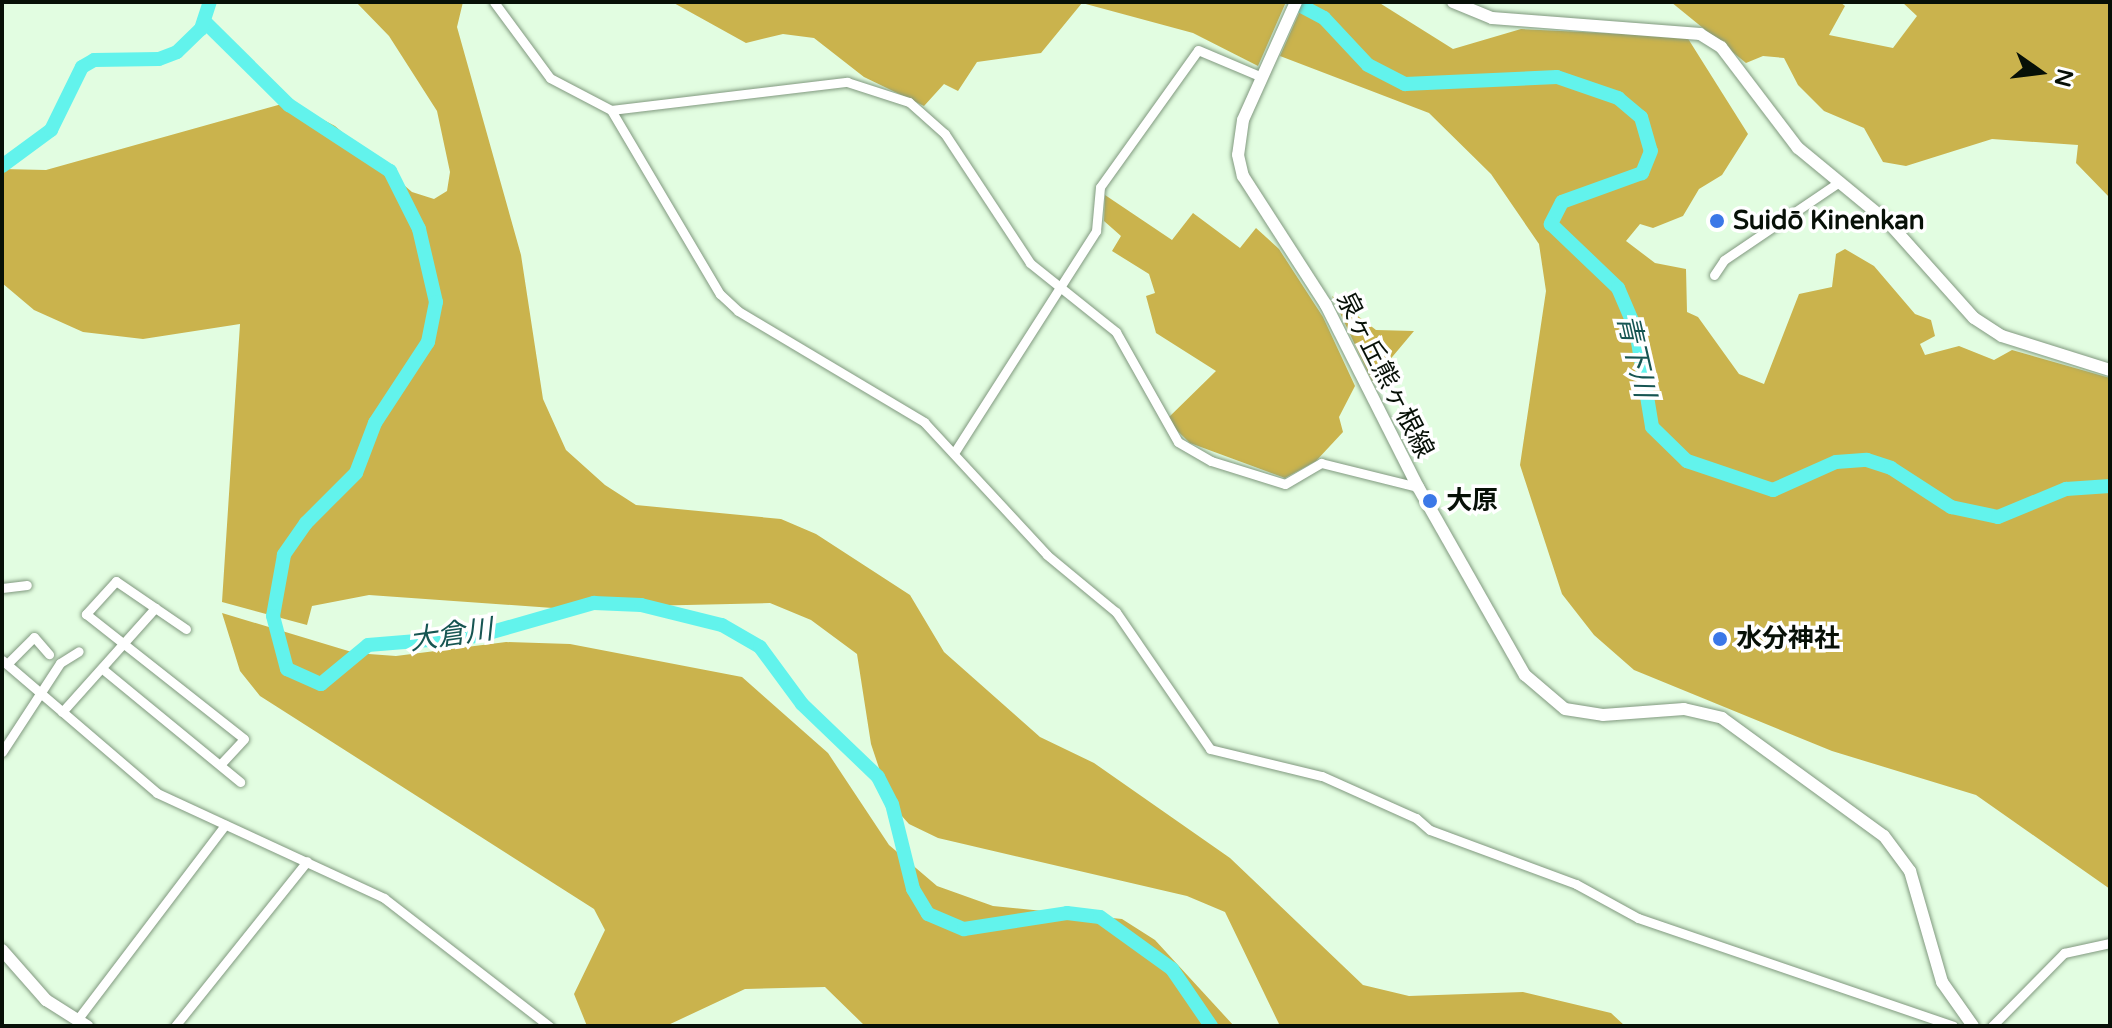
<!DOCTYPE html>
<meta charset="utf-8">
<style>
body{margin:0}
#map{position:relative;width:2112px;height:1028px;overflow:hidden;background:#e2fde1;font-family:"Varela Round","Noto Sans JP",sans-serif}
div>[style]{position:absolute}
.forest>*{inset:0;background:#cab34d}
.river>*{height:14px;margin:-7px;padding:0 7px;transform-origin:7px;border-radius:7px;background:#62f3ec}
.roads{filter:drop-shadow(0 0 2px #81997f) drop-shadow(0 0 2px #81997f)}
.street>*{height:9px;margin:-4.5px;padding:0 4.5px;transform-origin:4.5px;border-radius:4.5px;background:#fff}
.secondary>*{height:12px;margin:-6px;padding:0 6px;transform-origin:6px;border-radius:6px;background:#fff}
.dots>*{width:22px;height:22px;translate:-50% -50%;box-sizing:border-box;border:4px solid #fff;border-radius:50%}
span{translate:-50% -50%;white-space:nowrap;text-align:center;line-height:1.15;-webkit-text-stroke:7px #fff;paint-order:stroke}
.poi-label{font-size:26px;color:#071007;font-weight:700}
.left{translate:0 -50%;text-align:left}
.street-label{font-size:26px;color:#071007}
.water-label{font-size:28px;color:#165552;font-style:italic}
.frame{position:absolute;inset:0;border:4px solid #071007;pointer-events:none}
.north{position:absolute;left:2000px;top:32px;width:80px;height:80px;-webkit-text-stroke:6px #fff;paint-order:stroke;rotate:104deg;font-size:22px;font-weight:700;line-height:32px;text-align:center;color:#071007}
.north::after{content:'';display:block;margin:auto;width:28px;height:36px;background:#071007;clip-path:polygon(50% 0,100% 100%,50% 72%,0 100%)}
</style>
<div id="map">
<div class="forest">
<i style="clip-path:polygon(356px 2px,463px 2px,457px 27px,521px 255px,543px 399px,566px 450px,605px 485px,636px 505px,781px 519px,816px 534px,910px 595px,944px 652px,1040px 737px,1094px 763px,1230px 858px,1363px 985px,1409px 996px,1523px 992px,1611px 1013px,1625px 1026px,1280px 1026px,1225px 912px,1187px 896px,938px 838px,909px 824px,891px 804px,871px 744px,857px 654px,811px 620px,770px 603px,553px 608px,369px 595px,312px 606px,307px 625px,222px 602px,240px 324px,143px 339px,83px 332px,34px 310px,2px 283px,2px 169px,46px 170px,289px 102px,335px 126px,412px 192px,434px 199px,447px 191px,450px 172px,437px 111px,389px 36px)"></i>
<i style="clip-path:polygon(672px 2px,1286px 2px,1258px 66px,1193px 33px,1082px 3px,1041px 53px,977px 62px,958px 91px,944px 84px,924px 106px,864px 77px,814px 38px,783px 34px,746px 43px)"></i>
<i style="clip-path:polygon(1304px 2px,1378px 2px,1453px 49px,1521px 29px,1687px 37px,1748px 134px,1722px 175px,1699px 189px,1683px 216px,1653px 228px,1640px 224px,1626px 241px,1655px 263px,1686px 269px,1687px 312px,1698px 317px,1739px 374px,1764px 384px,1799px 294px,1832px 287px,1836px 254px,1845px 249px,1874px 266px,1915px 314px,1931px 320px,1935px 336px,1920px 344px,1925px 355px,1959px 346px,1994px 360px,2012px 350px,2110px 378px,2110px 889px,1976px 795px,1832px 751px,1634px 670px,1594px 635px,1562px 594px,1520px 465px,1546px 291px,1539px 244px,1491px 174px,1429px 113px,1280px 56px)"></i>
<i style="clip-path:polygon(1671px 2px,1840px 2px,1845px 6px,1829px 35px,1893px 48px,1917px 16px,1902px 2px,2110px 2px,2110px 198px,2076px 163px,2078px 145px,1992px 139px,1906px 166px,1883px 162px,1864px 128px,1824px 111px,1798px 85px,1784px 58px,1763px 56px,1746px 63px)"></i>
<i style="clip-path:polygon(1105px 195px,1172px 240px,1193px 213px,1240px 248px,1256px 228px,1279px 249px,1323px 317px,1355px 386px,1339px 417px,1343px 432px,1316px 461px,1285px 478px,1190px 443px,1166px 420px,1216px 371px,1156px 333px,1146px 296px,1155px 293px,1149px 274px,1112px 251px,1121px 236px,1104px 221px)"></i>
<i style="clip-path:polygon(1332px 296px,1376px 330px,1414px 331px,1372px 381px)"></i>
<i style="clip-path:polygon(222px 613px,355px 653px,396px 656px,506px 642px,570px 644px,742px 677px,828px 753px,889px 845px,937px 886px,993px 906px,1122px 919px,1155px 940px,1234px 1026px,865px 1026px,825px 987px,745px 989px,666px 1026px,587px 1026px,574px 994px,605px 930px,594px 909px,260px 696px,240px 671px)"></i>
</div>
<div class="river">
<i style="left:1294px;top:2px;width:34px;rotate:28deg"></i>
<i style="left:1324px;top:18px;width:64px;rotate:46.9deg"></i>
<i style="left:1368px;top:65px;width:42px;rotate:27.2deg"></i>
<i style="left:1405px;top:84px;width:152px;rotate:-2.6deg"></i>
<i style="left:1557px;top:77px;width:65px;rotate:19deg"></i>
<i style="left:1618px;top:98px;width:30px;rotate:40deg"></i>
<i style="left:1641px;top:117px;width:35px;rotate:74deg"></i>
<i style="left:1651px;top:151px;width:24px;rotate:112deg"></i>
<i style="left:1642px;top:173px;width:85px;rotate:160.1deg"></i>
<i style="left:1562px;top:202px;width:25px;rotate:117deg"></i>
<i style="left:1551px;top:224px;width:93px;rotate:43.7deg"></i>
<i style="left:1618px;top:288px;width:46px;rotate:66.8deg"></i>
<i style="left:1636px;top:330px;width:98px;rotate:80.6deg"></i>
<i style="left:1652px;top:427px;width:49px;rotate:44.2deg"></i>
<i style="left:1687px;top:461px;width:91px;rotate:18.6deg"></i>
<i style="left:1773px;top:490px;width:69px;rotate:-24deg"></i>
<i style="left:1836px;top:462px;width:31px;rotate:-4deg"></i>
<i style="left:1867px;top:460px;width:25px;rotate:18deg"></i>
<i style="left:1891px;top:468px;width:72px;rotate:33deg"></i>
<i style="left:1951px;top:507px;width:48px;rotate:12deg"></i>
<i style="left:1998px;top:517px;width:74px;rotate:-22.4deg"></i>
<i style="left:2066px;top:489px;width:44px;rotate:-3.9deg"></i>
<i style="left:204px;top:21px;width:120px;rotate:44.7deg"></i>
<i style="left:289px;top:105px;width:121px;rotate:33.2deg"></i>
<i style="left:390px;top:171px;width:65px;rotate:63.4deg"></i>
<i style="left:419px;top:229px;width:75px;rotate:76.9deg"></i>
<i style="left:436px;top:302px;width:41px;rotate:101.3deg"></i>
<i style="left:428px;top:342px;width:97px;rotate:123.2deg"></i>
<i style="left:375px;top:423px;width:53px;rotate:110.8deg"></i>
<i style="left:356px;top:473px;width:71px;rotate:135deg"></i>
<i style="left:306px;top:523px;width:39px;rotate:125deg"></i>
<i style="left:284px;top:555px;width:62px;rotate:100.2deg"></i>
<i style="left:273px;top:616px;width:55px;rotate:75.2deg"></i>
<i style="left:287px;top:669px;width:37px;rotate:24deg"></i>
<i style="left:321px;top:684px;width:61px;rotate:-39.7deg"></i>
<i style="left:368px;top:645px;width:110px;rotate:-4.7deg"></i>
<i style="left:478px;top:636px;width:121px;rotate:-15.9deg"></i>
<i style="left:594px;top:603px;width:47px;rotate:2.4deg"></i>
<i style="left:641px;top:605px;width:83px;rotate:13.9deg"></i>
<i style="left:722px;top:625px;width:44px;rotate:30.1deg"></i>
<i style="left:760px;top:647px;width:71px;rotate:53.6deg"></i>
<i style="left:802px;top:704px;width:105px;rotate:43.8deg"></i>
<i style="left:878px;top:777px;width:30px;rotate:63deg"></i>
<i style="left:892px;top:804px;width:88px;rotate:76.1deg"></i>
<i style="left:913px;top:889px;width:29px;rotate:59deg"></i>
<i style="left:928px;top:914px;width:39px;rotate:23deg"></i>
<i style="left:964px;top:929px;width:104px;rotate:-8.8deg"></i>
<i style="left:1067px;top:913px;width:33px;rotate:7deg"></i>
<i style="left:1100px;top:917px;width:89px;rotate:35.8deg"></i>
<i style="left:1172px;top:969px;width:69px;rotate:55.6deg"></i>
<i style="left:2px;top:166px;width:61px;rotate:-36.3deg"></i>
<i style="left:51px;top:130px;width:70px;rotate:-63.8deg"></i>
<i style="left:82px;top:67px;width:14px;rotate:-30deg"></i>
<i style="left:94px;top:60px;width:65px;rotate:-0.9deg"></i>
<i style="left:159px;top:59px;width:19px;rotate:-21deg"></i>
<i style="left:177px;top:52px;width:33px;rotate:-44deg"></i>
<i style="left:201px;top:29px;width:28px;rotate:-72deg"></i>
</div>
<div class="roads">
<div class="street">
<i style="left:494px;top:2px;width:94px;rotate:53.6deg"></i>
<i style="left:550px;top:78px;width:69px;rotate:27.7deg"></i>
<i style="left:611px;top:110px;width:238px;rotate:-6.8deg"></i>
<i style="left:847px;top:82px;width:65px;rotate:17.9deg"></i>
<i style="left:909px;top:102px;width:48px;rotate:41.6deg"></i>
<i style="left:945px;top:134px;width:154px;rotate:56.6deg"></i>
<i style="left:1030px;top:263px;width:110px;rotate:38.7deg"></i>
<i style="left:1116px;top:332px;width:126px;rotate:60.6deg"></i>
<i style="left:1178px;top:442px;width:38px;rotate:30deg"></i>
<i style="left:1211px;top:461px;width:77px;rotate:17.3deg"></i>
<i style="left:1285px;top:484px;width:42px;rotate:-30.3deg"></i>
<i style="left:1321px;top:463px;width:100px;rotate:13.9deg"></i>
<i style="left:611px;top:110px;width:214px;rotate:59.4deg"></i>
<i style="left:720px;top:294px;width:25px;rotate:43deg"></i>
<i style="left:738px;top:311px;width:217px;rotate:30.8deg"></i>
<i style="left:924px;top:422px;width:181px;rotate:47.2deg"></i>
<i style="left:1047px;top:555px;width:89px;rotate:39.6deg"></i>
<i style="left:1116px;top:612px;width:166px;rotate:55.5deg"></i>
<i style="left:1210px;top:749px;width:115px;rotate:13.6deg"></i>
<i style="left:1322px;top:776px;width:103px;rotate:24.1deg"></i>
<i style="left:1416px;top:818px;width:18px;rotate:41deg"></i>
<i style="left:1430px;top:830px;width:156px;rotate:20.3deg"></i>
<i style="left:1576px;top:884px;width:71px;rotate:28.7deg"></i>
<i style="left:1638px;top:918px;width:333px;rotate:18.9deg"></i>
<i style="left:1714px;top:275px;width:18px;rotate:-56deg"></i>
<i style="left:1724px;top:260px;width:139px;rotate:-34.1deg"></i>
<i style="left:954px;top:453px;width:264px;rotate:-57.4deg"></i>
<i style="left:1096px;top:231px;width:44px;rotate:-84.8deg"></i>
<i style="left:1100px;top:187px;width:168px;rotate:-54.4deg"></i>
<i style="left:1198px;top:50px;width:69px;rotate:22.9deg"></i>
<i style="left:2px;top:588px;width:25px;rotate:-7deg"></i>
<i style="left:186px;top:629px;width:85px;rotate:-145.6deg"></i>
<i style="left:116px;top:581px;width:45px;rotate:132.3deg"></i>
<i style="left:86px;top:614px;width:201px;rotate:38.3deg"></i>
<i style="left:244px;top:739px;width:35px;rotate:133deg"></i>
<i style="left:2px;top:660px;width:204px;rotate:40.6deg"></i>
<i style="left:157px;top:793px;width:250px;rotate:24.8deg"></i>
<i style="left:384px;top:898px;width:209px;rotate:37.8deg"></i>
<i style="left:7px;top:664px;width:38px;rotate:-45deg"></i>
<i style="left:34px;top:637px;width:23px;rotate:49deg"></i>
<i style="left:105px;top:671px;width:175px;rotate:39.4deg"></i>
<i style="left:62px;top:712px;width:140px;rotate:-48.2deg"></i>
<i style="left:2px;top:752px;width:106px;rotate:-56.9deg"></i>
<i style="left:60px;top:663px;width:22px;rotate:-32deg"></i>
<i style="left:77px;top:1020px;width:245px;rotate:-52.8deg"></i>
<i style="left:175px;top:1026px;width:211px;rotate:-51.3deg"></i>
<i style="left:1992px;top:1026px;width:103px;rotate:-45.4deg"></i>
<i style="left:2064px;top:953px;width:47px;rotate:-12.3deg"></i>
</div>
<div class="secondary">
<i style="left:1296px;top:2px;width:129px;rotate:114.2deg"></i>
<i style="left:1243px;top:120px;width:35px;rotate:98deg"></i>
<i style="left:1238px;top:155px;width:22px;rotate:77deg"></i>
<i style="left:1243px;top:176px;width:153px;rotate:57.2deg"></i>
<i style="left:1326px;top:305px;width:204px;rotate:63.2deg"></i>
<i style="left:1418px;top:487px;width:216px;rotate:60.4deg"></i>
<i style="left:1525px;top:675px;width:52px;rotate:40.4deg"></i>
<i style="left:1565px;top:709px;width:38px;rotate:9deg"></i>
<i style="left:1603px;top:715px;width:81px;rotate:-4.2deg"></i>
<i style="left:1684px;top:709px;width:39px;rotate:13deg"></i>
<i style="left:1722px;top:718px;width:200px;rotate:36.1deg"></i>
<i style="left:1884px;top:836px;width:44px;rotate:53.4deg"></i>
<i style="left:1910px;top:871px;width:116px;rotate:73.9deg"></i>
<i style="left:1942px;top:982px;width:54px;rotate:54.8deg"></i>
<i style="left:1453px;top:2px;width:42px;rotate:22.3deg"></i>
<i style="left:1492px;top:18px;width:209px;rotate:4.4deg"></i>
<i style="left:1700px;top:34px;width:25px;rotate:32deg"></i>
<i style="left:1721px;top:47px;width:127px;rotate:52.7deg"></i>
<i style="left:1798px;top:148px;width:118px;rotate:39.5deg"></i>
<i style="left:1889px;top:223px;width:127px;rotate:48.2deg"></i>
<i style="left:1974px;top:318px;width:33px;rotate:33deg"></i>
<i style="left:2002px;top:336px;width:113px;rotate:17.5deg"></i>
<i style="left:2px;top:950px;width:67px;rotate:48.7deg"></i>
<i style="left:46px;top:1000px;width:49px;rotate:32.4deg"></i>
</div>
</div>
<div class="dots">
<i style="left:1717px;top:221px;background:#3b78e7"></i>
<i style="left:1430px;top:501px;background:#3b78e7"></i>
<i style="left:1720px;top:639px;background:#3b78e7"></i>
</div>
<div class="poi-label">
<span class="left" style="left:1733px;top:221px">Suidō Kinenkan</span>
<span class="left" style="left:1446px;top:501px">大原</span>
<span class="left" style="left:1736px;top:639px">水分神社</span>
</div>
<div class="street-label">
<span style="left:1385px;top:375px;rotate:63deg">泉ヶ丘熊ヶ根線</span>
</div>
<div class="water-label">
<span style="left:1636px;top:356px;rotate:77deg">青下川</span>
<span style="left:451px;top:635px;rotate:-8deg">大倉川</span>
</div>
<div class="frame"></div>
<div class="north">N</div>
</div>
